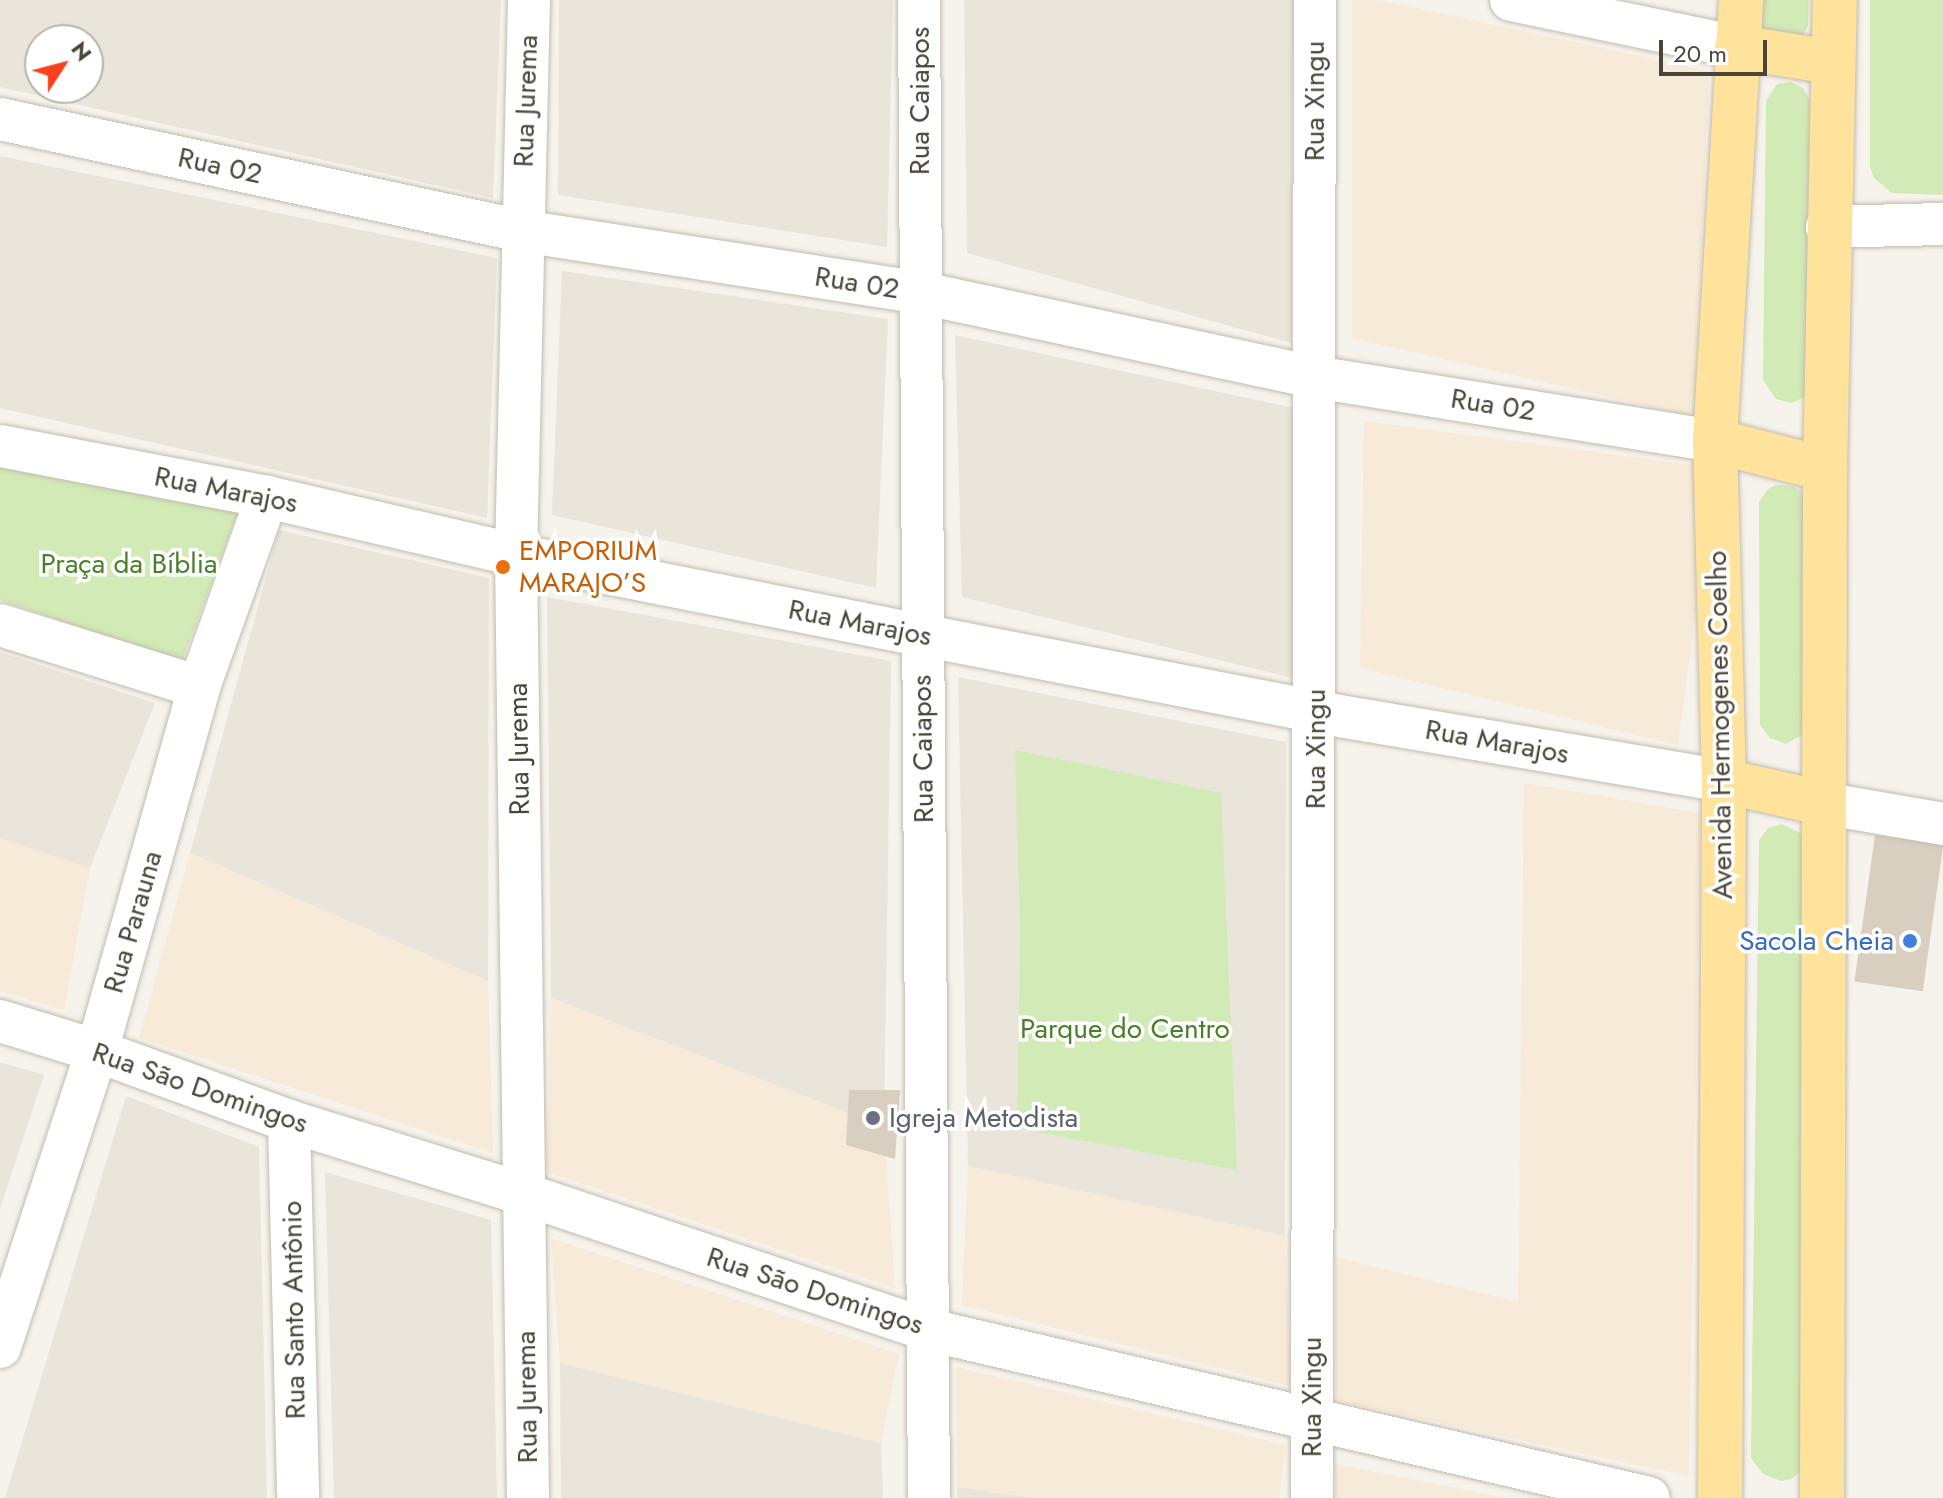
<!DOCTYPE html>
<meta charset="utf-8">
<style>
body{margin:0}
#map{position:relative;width:1943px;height:1498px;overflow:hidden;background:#f6f3ec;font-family:Jost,sans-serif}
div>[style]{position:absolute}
.residential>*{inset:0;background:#eae5da}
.commercial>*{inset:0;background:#f7ead8}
.green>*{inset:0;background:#d2eab5}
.building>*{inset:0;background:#d8cfc1;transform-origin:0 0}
.roads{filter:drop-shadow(0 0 2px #c2bbae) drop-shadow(0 0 2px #c2bbae)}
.minor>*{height:42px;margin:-21px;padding:0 21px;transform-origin:21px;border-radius:21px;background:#fff}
.major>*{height:44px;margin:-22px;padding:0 22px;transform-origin:22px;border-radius:22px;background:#ffe39c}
.dots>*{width:22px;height:22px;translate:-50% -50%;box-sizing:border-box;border:4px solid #fff;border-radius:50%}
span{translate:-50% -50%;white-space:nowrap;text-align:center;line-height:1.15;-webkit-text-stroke:7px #fff;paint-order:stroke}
.street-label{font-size:28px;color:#4b4439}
.food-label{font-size:28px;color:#c56008}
.left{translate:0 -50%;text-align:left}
.park-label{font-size:28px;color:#4a7f2a}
.shop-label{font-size:28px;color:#366cbe}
.right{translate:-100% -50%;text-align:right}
.worship-label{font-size:28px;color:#5b616d}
.north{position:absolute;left:24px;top:24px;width:80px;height:80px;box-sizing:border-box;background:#fff;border:2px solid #b7b4b0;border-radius:50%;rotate:54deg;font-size:22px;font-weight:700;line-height:32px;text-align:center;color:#4b4439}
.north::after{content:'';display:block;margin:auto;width:28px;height:36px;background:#fc3f1d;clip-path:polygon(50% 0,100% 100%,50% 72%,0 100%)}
.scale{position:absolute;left:1659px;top:40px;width:108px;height:36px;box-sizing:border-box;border:4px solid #4b4439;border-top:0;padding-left:10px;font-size:24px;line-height:28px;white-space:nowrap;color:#4b4439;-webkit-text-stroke:6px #fff;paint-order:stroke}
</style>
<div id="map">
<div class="residential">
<i style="clip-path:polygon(evenodd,0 0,501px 0,493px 198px,0 87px,0 0,40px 40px,88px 40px,88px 88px,40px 88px,40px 40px)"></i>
<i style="clip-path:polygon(559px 0,893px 0,887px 247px,558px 195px)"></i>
<i style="clip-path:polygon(964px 0,1293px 0,1291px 343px,967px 253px)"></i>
<i style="clip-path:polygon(0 156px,497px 258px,487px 518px,0 408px)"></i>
<i style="clip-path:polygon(562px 271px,888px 319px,876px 588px,552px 515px)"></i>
<i style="clip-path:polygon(955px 335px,1294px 408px,1292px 678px,962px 597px)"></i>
<i style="clip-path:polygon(279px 530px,489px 578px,488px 981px,190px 853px)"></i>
<i style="clip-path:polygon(547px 597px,891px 661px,884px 1127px,551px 998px)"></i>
<i style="clip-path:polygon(0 652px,155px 703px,90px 868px,0 838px)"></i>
<i style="clip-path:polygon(958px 677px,1286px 742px,1285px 1236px,968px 1166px)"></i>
<i style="clip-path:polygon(0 1062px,44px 1075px,0 1209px)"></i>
<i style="clip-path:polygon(126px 1096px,259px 1147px,267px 1498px,5px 1498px)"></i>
<i style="clip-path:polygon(325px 1172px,491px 1220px,497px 1498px,334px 1498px)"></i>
<i style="clip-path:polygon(560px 1363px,881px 1443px,883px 1498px,561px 1498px)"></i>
<i style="clip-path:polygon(957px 1487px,1035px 1498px,957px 1498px)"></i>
</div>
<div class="commercial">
<i style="clip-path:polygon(1352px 0,1379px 0,1709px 71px,1695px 417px,1352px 338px)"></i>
<i style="clip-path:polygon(1364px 421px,1715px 468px,1678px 745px,1360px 668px)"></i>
<i style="clip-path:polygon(1524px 783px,1700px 813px,1689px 1476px,1336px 1401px,1335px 1257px,1518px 1302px)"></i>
<i style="clip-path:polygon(0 838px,90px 868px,64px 1010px,0 991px)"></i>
<i style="clip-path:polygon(190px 853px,488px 981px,493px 1153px,139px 1038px)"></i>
<i style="clip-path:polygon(551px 998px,884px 1127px,895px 1288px,547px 1172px)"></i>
<i style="clip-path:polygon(968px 1166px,1285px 1236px,1291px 1386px,962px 1305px)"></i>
<i style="clip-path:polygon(551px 1238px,899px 1354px,881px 1443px,560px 1363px)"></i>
<i style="clip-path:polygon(956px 1367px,1286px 1445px,1279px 1498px,1035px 1498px,957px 1487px)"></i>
<i style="clip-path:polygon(1334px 1464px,1335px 1464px,1506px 1498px,1336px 1498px)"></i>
</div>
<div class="green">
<i style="clip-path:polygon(1760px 0,1809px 0,1808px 26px,1804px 34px,1797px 39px,1760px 29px)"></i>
<i style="clip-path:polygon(1870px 0,1943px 0,1943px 195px,1892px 193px,1874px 178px,1870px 167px)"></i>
<i style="clip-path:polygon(1791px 82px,1803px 88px,1810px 101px,1805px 397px,1791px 403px,1776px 399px,1763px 380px,1766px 101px,1777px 84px)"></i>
<i style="clip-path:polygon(0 463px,239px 509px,182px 662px,0 600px)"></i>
<i style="clip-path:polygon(1776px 485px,1793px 486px,1806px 495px,1807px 732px,1786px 744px,1770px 738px,1760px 725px,1759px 502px,1768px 489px)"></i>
<i style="clip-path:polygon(1015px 750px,1221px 793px,1237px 1170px,1017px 1128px,1020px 931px)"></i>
<i style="clip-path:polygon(1782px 824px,1802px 834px,1807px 1467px,1791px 1479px,1781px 1481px,1763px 1474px,1751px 1458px,1759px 840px,1768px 828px)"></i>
</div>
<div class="building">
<i style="left:1875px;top:835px;width:69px;height:148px;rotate:8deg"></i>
<i style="clip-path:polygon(849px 1090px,900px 1090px,895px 1159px,846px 1145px)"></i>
</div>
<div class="roads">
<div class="minor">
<i style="left:919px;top:0;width:1498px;rotate:89.62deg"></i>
<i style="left:1511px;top:0;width:231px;rotate:11.7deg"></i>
<i style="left:0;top:119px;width:534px;rotate:12.11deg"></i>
<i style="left:522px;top:231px;width:405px;rotate:8.8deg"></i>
<i style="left:922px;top:293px;width:402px;rotate:12.1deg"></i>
<i style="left:1315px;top:377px;width:405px;rotate:9.1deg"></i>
<i style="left:1827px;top:227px;width:116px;rotate:-1.5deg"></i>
<i style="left:0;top:446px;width:272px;rotate:10.8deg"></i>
<i style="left:267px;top:497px;width:256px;rotate:13.1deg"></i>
<i style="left:516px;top:555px;width:413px;rotate:11.2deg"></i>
<i style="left:921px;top:635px;width:402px;rotate:11deg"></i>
<i style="left:1316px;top:712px;width:414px;rotate:9.6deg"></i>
<i style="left:0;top:625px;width:208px;rotate:17.3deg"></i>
<i style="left:1822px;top:803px;width:123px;rotate:9.8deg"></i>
<i style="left:0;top:1021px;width:102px;rotate:17.2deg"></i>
<i style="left:97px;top:1051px;width:204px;rotate:20deg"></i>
<i style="left:289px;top:1121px;width:246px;rotate:17.3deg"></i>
<i style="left:524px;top:1194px;width:427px;rotate:18.6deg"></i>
<i style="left:929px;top:1330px;width:739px;rotate:13.13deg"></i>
<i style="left:289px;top:1121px;width:377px;rotate:88.6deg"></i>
<i style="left:0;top:1347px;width:311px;rotate:-71.9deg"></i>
<i style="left:97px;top:1051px;width:378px;rotate:-74.3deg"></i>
<i style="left:199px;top:687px;width:202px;rotate:-70.3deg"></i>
<i style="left:528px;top:1498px;width:943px;rotate:-90.73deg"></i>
<i style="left:516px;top:555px;width:555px;rotate:-88.66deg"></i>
<i style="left:1312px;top:1498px;width:1498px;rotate:-89.89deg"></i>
</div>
<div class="major">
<i style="left:1737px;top:47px;width:96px;rotate:9deg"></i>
<i style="left:1715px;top:441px;width:114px;rotate:14.3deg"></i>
<i style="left:1724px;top:781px;width:100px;rotate:12.7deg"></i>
<i style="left:1720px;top:1498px;width:717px;rotate:-89.68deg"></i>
<i style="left:1724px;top:781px;width:340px;rotate:-91.5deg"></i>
<i style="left:1715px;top:441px;width:442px;rotate:-86.6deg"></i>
<i style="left:1822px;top:1498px;width:1029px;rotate:-89.83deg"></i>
<i style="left:1825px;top:469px;width:469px;rotate:-88.8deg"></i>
</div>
</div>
<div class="dots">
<i style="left:503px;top:567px;background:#e8710a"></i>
<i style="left:1910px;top:941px;background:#3f7fe0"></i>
<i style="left:873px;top:1118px;background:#6b7280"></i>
</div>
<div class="street-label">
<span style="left:526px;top:101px;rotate:-88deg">Rua Jurema</span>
<span style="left:920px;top:101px;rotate:-90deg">Rua Caiapos</span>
<span style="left:1315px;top:101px;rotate:-90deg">Rua Xingu</span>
<span style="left:220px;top:166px;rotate:12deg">Rua 02</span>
<span style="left:857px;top:283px;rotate:9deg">Rua 02</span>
<span style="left:1493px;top:405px;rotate:9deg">Rua 02</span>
<span style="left:226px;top:490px;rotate:11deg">Rua Marajos</span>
<span style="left:860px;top:623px;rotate:11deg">Rua Marajos</span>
<span style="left:1720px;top:725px;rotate:-91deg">Avenida Hermogenes Coelho</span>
<span style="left:1497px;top:742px;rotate:10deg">Rua Marajos</span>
<span style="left:519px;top:749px;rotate:-91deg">Rua Jurema</span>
<span style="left:923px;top:749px;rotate:-91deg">Rua Caiapos</span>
<span style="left:1316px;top:749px;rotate:-90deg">Rua Xingu</span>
<span style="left:133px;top:922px;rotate:-74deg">Rua Parauna</span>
<span style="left:200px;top:1088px;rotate:19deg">Rua São Domingos</span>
<span style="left:815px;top:1291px;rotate:18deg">Rua São Domingos</span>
<span style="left:294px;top:1310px;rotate:-91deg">Rua Santo Antônio</span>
<span style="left:527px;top:1397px;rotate:-91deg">Rua Jurema</span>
<span style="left:1312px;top:1397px;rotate:-90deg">Rua Xingu</span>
</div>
<div class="food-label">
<span class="left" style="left:519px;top:567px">EMPORIUM<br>MARAJO’S</span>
</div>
<div class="park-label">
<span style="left:129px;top:564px">Praça da Bíblia</span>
<span style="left:1125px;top:1029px">Parque do Centro</span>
</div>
<div class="shop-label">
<span class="right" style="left:1894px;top:941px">Sacola Cheia</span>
</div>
<div class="worship-label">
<span class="left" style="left:889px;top:1118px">Igreja Metodista</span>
</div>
<div class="north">N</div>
<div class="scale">20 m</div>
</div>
